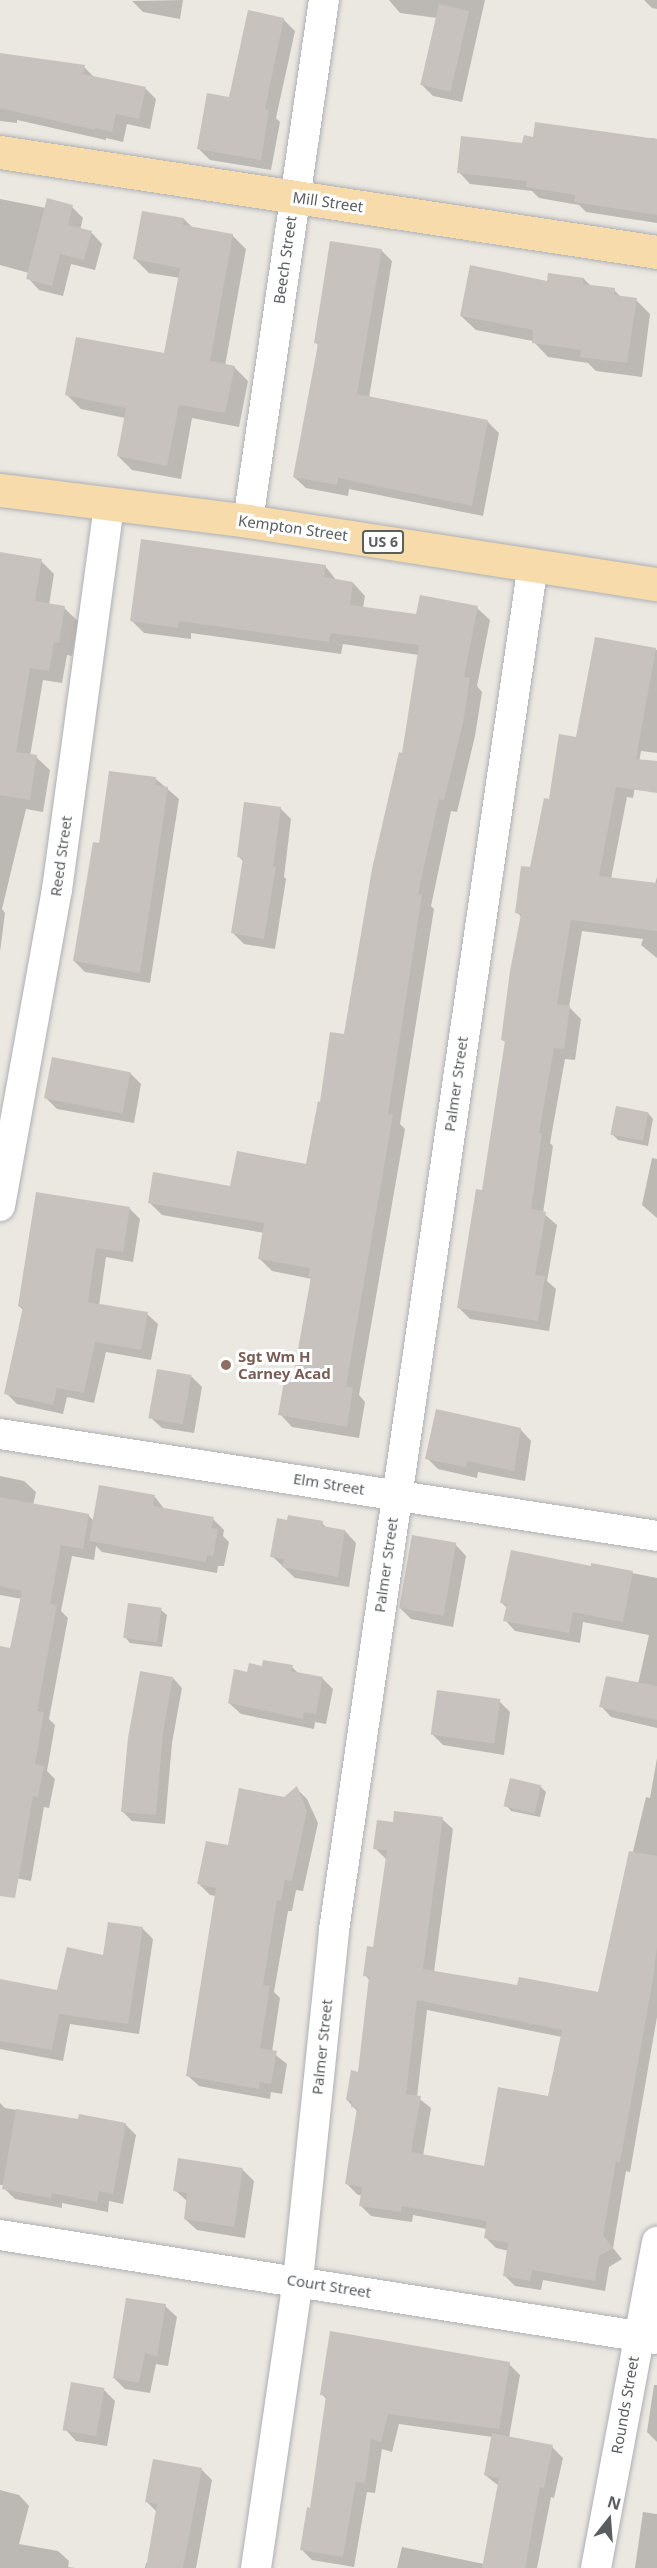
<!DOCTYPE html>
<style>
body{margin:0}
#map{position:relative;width:657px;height:2568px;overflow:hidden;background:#ebe7e1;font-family:"Noto Sans",sans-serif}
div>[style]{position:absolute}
.shadow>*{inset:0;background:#0003}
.building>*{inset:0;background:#c7c2be;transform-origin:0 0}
.roads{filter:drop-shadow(0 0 2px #adb0b3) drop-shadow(0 0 2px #adb0b3)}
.minor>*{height:30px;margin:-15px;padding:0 15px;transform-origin:15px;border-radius:15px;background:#fff}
.primary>*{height:33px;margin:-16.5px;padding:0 16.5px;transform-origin:16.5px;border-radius:16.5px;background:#f7dbaa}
.dots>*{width:16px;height:16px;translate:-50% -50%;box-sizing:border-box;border:3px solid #fff;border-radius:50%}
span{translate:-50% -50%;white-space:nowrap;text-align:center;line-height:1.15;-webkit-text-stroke:6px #fff;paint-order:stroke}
.shield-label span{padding:2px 4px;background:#fff;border:2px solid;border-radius:4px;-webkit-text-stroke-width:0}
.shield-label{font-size:14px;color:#5a5e61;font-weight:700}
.street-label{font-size:15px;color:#5a5e61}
.education-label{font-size:15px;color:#785e54;font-weight:700}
.left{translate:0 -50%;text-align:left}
.north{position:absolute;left:579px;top:2490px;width:60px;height:60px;-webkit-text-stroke:4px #fff;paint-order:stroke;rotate:17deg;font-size:16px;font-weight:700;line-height:24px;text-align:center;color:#5a5e61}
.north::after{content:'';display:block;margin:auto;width:21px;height:27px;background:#5a5e61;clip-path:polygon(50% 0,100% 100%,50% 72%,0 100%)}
</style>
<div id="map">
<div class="shadow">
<i style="clip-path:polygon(183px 0,180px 19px,143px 12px,132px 1px)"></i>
<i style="clip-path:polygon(389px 0,485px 0,462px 102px,433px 96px,422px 85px,437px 18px,400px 13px)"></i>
<i style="clip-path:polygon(644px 0,657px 0,657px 9px,652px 8px)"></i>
<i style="clip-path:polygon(283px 19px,295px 31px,276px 118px,280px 122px,271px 170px,210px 160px,199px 149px)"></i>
<i style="clip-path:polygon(84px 67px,95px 78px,145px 88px,156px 99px,150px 129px,127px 124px,123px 142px,106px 138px,106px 140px,17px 120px,17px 123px,0 121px,0 70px)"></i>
<i style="clip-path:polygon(652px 138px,657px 139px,657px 223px,586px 212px,579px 205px,539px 198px,532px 191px,470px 184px,459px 172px,524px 145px)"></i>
<i style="clip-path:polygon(0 199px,46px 208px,72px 207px,83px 218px,80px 230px,91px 232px,102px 244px,95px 270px,71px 264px,63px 296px,39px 290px,28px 278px,29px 273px,0 265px)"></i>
<i style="clip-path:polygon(184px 219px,193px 228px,232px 235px,246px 249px,225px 366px,234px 367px,248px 381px,239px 427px,192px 418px,181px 479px,132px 470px,118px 456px,125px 418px,81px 409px,67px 395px,165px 355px,180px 278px,149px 273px,135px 259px)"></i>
<i style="clip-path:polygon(381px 250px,392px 261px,369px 398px,488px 422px,499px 433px,483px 516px,349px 489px,348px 496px,306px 488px,294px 477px,319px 346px,316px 343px)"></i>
<i style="clip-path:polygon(584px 279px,591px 286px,614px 290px,622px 298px,636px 300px,650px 314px,642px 377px,596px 371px,588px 363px,548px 357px,533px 341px,476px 330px,461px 316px)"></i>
<i style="clip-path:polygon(0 554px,41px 561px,54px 574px,49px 605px,64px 608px,78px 621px,72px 656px,67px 655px,62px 683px,43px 680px,30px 756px,36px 757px,50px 770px,43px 812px,26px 809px,2px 909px,5px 913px,0 952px)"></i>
<i style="clip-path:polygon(325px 566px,337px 581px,353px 583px,365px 596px,363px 608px,418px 616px,477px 608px,490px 620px,477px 686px,482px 692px,475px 736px,457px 812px,451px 811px,431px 906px,434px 909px,400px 1124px,405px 1129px,359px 1395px,365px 1402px,359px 1438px,292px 1427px,280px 1414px,294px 1379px,312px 1279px,272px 1271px,260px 1259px,264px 1233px,162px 1215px,149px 1202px,231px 1188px,308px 1165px,321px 1103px,345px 1036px,403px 755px,419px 655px,343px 644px,341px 654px,191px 633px,191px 639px,144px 633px,131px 620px)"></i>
<i style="clip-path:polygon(596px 638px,657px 650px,657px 753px,641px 751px,633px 798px,627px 797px,611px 879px,655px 884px,657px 877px,657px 958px,641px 945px,643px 939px,582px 931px,569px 1007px,581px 1019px,575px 1060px,565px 1059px,550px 1143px,553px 1146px,543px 1213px,557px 1225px,547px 1281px,556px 1289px,549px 1331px,470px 1319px,458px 1307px,483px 1192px,506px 1043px,503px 1040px,522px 918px,517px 912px,550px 801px,577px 739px)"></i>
<i style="clip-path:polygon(156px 779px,179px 799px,150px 983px,85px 972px,74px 961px,101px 845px)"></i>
<i style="clip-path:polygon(280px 808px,291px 819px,284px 877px,286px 879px,275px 949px,244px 944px,233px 933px,244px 862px,238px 856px)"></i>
<i style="clip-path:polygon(130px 1073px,141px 1084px,134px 1123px,57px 1109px,46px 1098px)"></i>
<i style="clip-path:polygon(648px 1113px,653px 1119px,648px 1146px,618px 1140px,612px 1134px)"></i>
<i style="clip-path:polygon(652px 1158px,657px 1159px,657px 1218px,642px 1205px)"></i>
<i style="clip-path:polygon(129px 1208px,140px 1219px,133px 1262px,106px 1257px,99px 1306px,147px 1314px,158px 1324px,151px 1360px,106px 1352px,94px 1403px,67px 1397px,63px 1414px,17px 1404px,6px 1393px,24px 1311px,19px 1306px)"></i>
<i style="clip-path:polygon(191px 1376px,202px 1387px,194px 1433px,162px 1428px,150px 1417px)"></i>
<i style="clip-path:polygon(520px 1429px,531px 1441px,525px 1481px,478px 1472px,477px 1478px,438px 1469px,427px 1458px)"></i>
<i style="clip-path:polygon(0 1476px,24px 1481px,36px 1492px,33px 1505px,88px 1515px,94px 1521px,155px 1497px,165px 1510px,213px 1519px,224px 1530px,223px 1536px,229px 1542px,224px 1566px,218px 1566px,217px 1573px,102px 1552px,96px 1546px,94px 1560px,72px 1556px,61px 1611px,68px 1618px,49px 1719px,55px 1725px,47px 1771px,55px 1779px,49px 1808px,44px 1807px,31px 1881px,0 1875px,0 1648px,11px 1650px,22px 1599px,0 1595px)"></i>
<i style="clip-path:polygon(322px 1523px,328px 1529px,345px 1531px,356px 1543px,349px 1587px,295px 1578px,272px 1556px)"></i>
<i style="clip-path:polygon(455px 1544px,466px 1556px,453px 1627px,411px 1619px,400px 1608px)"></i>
<i style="clip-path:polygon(592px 1565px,657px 1578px,657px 1728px,611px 1717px,601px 1706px,638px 1684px,649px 1635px,583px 1622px,580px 1643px,515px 1631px,505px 1620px,507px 1608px,502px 1603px,592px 1568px)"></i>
<i style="clip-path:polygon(161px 1610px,167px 1615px,162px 1647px,130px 1643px,125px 1637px)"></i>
<i style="clip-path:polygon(292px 1667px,299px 1674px,322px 1678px,333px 1689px,326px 1724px,315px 1722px,314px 1729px,241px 1714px,229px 1703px,248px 1674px,263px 1668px)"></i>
<i style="clip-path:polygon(173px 1678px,182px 1688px,172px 1743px,165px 1824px,132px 1821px,122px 1811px)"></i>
<i style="clip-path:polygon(499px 1701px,510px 1712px,504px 1755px,443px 1745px,432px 1734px)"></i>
<i style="clip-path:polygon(evenodd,657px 1758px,657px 2017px,630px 2172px,626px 2171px,613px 2248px,622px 2259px,609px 2267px,605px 2291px,543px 2280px,541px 2290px,515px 2286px,504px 2275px,509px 2251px,496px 2248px,486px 2238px,487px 2229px,413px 2215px,412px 2222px,371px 2216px,361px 2206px,362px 2195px,358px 2195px,347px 2184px,358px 2112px,347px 2100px,360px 2073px,370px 1981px,365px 1975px,375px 1949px,386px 1859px,375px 1848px,394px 1824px,442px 1819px,453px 1829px,434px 1972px,519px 1987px,599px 1994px,646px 1797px,650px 1798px,657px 1758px,427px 2010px,562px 2037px,550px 2098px,485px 2168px,423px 2156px,431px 2108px,417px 2097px,427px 2010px)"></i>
<i style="clip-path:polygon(540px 1786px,546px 1792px,540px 1817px,511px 1811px,506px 1805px)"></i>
<i style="clip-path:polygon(296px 1788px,307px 1799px,318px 1823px,303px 1891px,296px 1890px,292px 1911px,288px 1911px,274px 1992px,280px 1998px,272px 2052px,287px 2064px,282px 2094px,271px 2092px,270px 2099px,199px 2086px,187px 2075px,216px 1896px,210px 1895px,199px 1884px,229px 1847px)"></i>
<i style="clip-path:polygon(142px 1928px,153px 1939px,139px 2034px,70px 2024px,63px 2061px,0 2049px,0 1981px,58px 1991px)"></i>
<i style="clip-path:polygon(0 2103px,5px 2108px,80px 2121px,125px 2124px,136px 2135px,123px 2204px,109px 2201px,108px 2212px,62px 2203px,62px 2208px,15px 2199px,4px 2188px,4px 2185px,0 2185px)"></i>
<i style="clip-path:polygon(243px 2170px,254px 2181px,245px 2238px,197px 2230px,185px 2219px,188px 2202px,175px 2190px)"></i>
<i style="clip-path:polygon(165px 2306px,177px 2317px,168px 2366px,156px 2364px,150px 2393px,125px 2389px,114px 2378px)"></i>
<i style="clip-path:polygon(509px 2364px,520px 2375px,509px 2438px,552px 2447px,563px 2458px,554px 2498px,551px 2497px,537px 2568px,397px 2568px,402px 2547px,484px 2564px,499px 2486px,485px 2475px,493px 2437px,399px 2424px,392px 2452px,382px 2449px,375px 2493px,367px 2492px,354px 2567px,312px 2560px,301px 2549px,311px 2510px,327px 2400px,322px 2394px)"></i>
<i style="clip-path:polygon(654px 2385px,657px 2385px,657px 2442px,647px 2432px)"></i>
<i style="clip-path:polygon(104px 2390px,115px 2401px,107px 2446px,76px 2441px,65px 2429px)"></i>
<i style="clip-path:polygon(154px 2461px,202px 2470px,212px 2480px,196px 2568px,145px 2568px,146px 2563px,149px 2563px,157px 2512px,146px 2501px)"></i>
<i style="clip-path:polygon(0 2490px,19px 2495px,29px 2506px,19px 2544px,58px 2551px,69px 2561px,68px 2567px,75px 2568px,0 2568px)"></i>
<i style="clip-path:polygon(643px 2512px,657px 2514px,657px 2568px,635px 2568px)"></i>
</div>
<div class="building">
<i style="left:439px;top:4px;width:31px;height:83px;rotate:13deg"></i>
<i style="clip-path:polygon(248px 10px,284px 18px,265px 109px,269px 110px,261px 160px,197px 149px,207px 93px,229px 97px)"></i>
<i style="clip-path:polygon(0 53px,85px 65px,83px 74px,146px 87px,139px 119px,116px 114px,112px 132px,95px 128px,95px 130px,0 108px)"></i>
<i style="clip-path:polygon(535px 122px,657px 139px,657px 215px,574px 202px,575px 195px,526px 187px,527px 181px,457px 173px,461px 136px,522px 143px,524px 135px,533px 137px)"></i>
<i style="clip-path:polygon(47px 198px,73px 205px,68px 225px,92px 231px,84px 260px,60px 254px,52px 286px,26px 279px)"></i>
<i style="clip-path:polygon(142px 211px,184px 218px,183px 225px,233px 234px,210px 361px,235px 366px,225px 413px,179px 405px,167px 466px,117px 456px,126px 408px,65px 395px,76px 337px,164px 353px,180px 268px,133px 259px)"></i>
<i style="clip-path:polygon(330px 241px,382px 249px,357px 394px,488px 420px,472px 506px,338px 478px,337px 485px,293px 477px,318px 344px,314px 343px)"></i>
<i style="clip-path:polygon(470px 265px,547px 281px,548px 273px,584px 278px,583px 284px,615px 288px,614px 295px,637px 298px,627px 363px,580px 357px,581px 350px,532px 343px,533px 330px,460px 316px)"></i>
<i style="clip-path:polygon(141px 539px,326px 565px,324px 577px,353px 582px,350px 605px,416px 614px,420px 595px,478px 606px,464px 677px,470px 678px,463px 723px,444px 800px,439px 799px,418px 894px,422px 895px,388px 1114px,393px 1115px,346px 1386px,353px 1388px,347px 1427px,278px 1415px,285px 1376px,293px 1377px,311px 1277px,308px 1277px,310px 1268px,258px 1259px,264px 1223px,148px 1203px,153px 1172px,230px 1186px,237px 1151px,306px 1164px,318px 1101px,320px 1102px,330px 1032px,344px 1034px,372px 869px,399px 752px,402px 753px,419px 645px,331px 633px,329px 642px,179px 621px,178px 628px,130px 621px)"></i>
<i style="clip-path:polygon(0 552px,42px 559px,35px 601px,65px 606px,59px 643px,54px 642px,49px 671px,30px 668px,16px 752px,37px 755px,30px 800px,0 795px)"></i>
<i style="clip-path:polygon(595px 637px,656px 648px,636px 759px,657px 761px,657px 793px,616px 787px,599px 876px,657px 883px,657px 931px,571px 920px,557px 1004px,570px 1006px,564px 1049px,554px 1048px,539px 1133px,542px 1133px,531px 1209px,546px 1212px,535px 1275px,545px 1276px,538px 1321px,457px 1308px,476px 1189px,482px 1190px,505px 1041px,501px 1040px,510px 971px,521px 914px,515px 913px,521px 866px,530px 867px,544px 798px,549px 799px,559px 734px,576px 737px)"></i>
<i style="clip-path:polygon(109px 771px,156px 777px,155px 785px,168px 787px,140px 973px,73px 961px,93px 842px,99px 843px)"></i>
<i style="clip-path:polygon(244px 802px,281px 807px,273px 866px,276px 867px,264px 939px,231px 933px,243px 858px,237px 857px)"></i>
<i style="left:52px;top:1057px;width:80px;height:42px;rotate:11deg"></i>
<i style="left:616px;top:1106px;width:33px;height:29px;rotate:11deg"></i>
<i style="clip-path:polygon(36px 1192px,130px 1207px,123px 1252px,96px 1248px,88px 1302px,148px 1312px,141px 1350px,95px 1342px,84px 1393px,57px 1388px,53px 1405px,4px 1394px,23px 1307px,18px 1306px)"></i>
<i style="left:157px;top:1369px;width:35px;height:50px;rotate:10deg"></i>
<i style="clip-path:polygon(436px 1409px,521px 1428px,514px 1471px,467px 1461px,466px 1467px,425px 1459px)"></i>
<i style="clip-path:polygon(99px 1485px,155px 1495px,153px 1506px,214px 1517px,211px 1528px,218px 1529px,213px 1556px,207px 1555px,206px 1562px,89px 1541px)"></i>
<i style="clip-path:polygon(0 1497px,89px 1514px,83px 1549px,61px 1545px,50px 1604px,57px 1605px,37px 1711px,44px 1712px,35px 1764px,44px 1766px,38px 1797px,33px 1796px,15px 1898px,0 1896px,0 1646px,10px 1648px,22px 1591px,0 1586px)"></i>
<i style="clip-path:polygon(288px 1515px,323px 1521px,322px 1526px,345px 1530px,338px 1577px,282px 1567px,284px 1559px,270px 1557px,277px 1518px,287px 1520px)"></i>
<i style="left:412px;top:1535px;width:45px;height:74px;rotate:10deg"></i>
<i style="clip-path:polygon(511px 1550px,591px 1566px,591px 1563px,633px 1571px,623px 1622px,573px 1612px,569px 1633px,503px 1621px,507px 1604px,500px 1603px)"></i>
<i style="left:128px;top:1603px;width:34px;height:35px;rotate:8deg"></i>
<i style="clip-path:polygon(263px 1660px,293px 1665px,291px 1671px,323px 1677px,316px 1714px,304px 1712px,303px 1719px,228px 1703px,234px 1669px,247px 1672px,249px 1663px,262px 1666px)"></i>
<i style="clip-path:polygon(140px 1671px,173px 1677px,163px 1733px,156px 1815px,121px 1812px,128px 1738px)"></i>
<i style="clip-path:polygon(606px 1676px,657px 1686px,657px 1720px,599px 1707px)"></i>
<i style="left:437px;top:1690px;width:64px;height:45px;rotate:8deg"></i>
<i style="left:510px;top:1778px;width:32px;height:29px;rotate:13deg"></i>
<i style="clip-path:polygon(297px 1786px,307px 1811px,292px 1881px,285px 1880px,281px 1901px,277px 1900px,263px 1985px,270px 1986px,260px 2048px,277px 2051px,271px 2084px,260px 2082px,259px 2089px,186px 2076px,216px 1888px,197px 1884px,206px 1841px,228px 1845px,239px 1788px,284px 1797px)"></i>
<i style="clip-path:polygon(evenodd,394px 1811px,443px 1817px,423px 1969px,517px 1985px,519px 1977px,598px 1992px,629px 1851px,657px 1856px,657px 1947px,652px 1985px,620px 2162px,616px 2161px,603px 2235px,613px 2248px,599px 2256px,595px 2281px,532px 2270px,530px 2281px,503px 2276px,508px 2243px,484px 2238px,487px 2221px,402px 2206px,401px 2212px,359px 2206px,362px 2187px,345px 2184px,357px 2108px,351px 2107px,352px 2101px,346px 2100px,351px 2070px,358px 2072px,369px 1977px,363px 1976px,367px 1946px,373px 1947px,387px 1850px,373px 1849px,377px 1820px,393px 1822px,394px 1811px,417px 2000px,562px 2030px,548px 2096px,498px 2087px,484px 2166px,411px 2152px,421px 2096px,406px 2094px,417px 2000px)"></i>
<i style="clip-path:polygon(108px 1922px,143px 1927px,128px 2024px,59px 2014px,52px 2050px,0 2041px,0 1979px,57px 1990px,67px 1947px,103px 1955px)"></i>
<i style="clip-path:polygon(16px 2109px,78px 2119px,79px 2114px,126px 2123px,113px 2194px,99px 2191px,97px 2202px,52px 2193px,51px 2198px,2px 2189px)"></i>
<i style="clip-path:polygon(178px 2158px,243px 2168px,234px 2227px,184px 2219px,187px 2193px,173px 2191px)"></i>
<i style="clip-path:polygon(126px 2298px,166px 2304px,157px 2356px,145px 2353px,139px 2383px,113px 2378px)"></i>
<i style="clip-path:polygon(330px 2331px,510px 2362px,499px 2429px,388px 2414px,381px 2442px,371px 2439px,365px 2483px,356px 2482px,343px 2557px,300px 2550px,307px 2507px,310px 2508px,326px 2396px,320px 2395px)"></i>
<i style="left:71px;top:2382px;width:34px;height:49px;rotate:10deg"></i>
<i style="clip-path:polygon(492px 2433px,553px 2445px,544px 2488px,540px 2487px,525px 2568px,482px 2568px,499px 2478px,484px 2475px)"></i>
<i style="clip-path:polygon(153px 2459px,202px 2468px,183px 2568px,146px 2568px,157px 2504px,145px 2502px)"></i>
</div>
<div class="roads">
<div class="minor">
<i style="left:248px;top:521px;width:527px;rotate:-81.7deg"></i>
<i style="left:0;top:1206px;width:321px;rotate:-79.8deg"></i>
<i style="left:57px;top:890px;width:389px;rotate:-82.3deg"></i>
<i style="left:0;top:1434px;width:665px;rotate:8.82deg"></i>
<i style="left:0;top:2235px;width:665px;rotate:9deg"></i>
<i style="left:256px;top:2568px;width:291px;rotate:-81.7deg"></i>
<i style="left:298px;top:2280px;width:352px;rotate:-84.1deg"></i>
<i style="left:334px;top:1930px;width:1380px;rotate:-81.71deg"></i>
<i style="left:596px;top:2568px;width:332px;rotate:-79.4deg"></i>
</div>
<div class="primary">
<i style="left:0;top:152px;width:665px;rotate:8.65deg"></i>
<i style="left:0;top:490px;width:250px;rotate:7.1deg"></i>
<i style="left:248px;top:521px;width:414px;rotate:8.8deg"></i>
</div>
</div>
<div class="dots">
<i style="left:226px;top:1365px;background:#8d6e63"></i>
</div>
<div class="shield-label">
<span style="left:383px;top:542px">US 6</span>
</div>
<div class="street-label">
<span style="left:328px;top:202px;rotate:8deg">Mill Street</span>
<span style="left:285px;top:260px;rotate:-82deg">Beech Street</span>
<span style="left:293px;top:528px;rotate:8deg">Kempton Street</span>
<span style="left:61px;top:856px;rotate:-82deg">Reed Street</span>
<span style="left:456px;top:1084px;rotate:-82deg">Palmer Street</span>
<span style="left:329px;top:1484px;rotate:9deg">Elm Street</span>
<span style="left:386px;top:1565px;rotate:-82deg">Palmer Street</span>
<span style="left:322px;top:2047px;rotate:-84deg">Palmer Street</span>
<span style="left:329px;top:2286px;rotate:9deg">Court Street</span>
<span style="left:625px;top:2405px;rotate:-80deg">Rounds Street</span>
</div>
<div class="education-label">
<span class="left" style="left:238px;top:1365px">Sgt Wm H<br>Carney Acad</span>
</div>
<div class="north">N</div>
</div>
